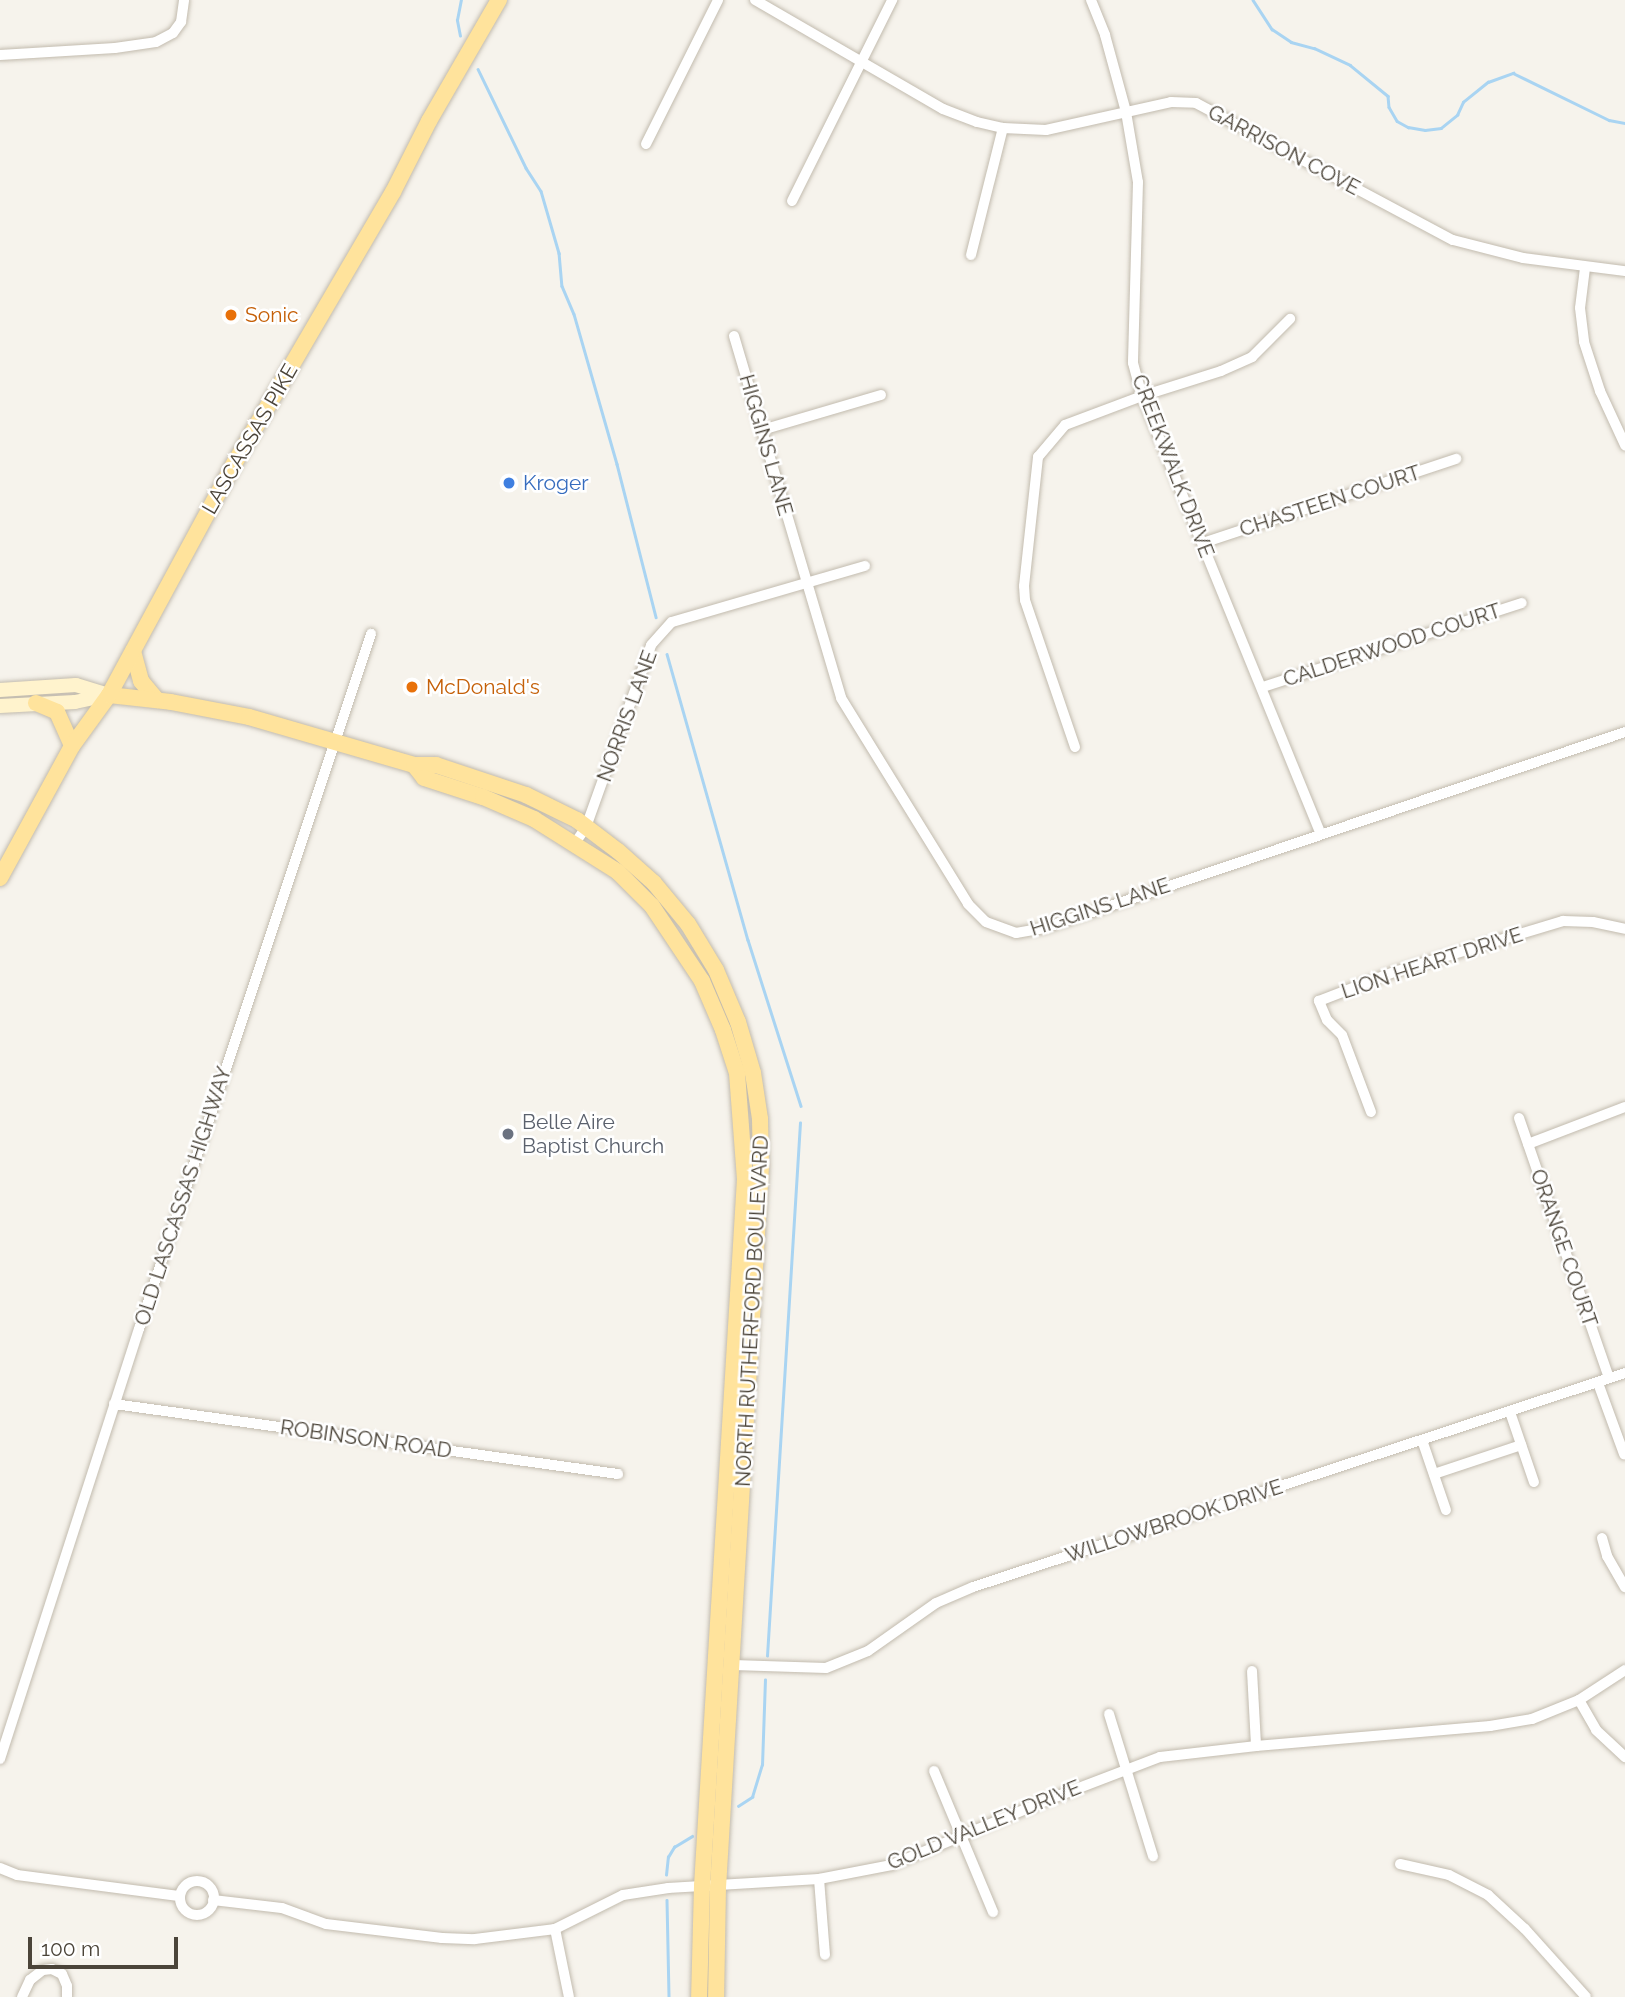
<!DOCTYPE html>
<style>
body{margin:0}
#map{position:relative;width:1625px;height:1997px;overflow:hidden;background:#f6f3ec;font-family:Raleway,sans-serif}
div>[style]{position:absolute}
.stream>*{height:2.5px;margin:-1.25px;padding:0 1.25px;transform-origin:1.25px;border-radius:1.25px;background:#a9d4f2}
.roads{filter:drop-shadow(0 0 2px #c2bbae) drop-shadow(0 0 2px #c2bbae)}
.minor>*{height:10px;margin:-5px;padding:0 5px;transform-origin:5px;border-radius:5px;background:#fff}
.minor>.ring{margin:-5px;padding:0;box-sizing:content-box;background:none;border:10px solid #fff;border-radius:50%}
.secondary>*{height:14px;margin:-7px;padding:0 7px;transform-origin:7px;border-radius:7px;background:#fff3cd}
.primary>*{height:16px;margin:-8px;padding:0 8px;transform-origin:8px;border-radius:8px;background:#ffe39c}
.dots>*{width:19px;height:19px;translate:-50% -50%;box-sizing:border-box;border:4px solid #fff;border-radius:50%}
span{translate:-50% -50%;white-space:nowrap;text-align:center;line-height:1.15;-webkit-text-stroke:5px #fff;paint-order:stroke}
.street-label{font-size:21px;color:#4b4439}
.food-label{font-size:21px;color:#c56008}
.left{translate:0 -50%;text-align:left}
.shop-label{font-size:21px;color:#366cbe}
.worship-label{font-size:21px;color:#5b616d}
.scale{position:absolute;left:28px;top:1937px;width:150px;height:32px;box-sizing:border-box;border:4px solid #4b4439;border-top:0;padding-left:9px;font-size:21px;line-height:24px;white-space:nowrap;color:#4b4439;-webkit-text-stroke:5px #fff;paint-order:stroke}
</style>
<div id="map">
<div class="stream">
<i style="left:1253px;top:0;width:35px;rotate:57deg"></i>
<i style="left:1272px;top:29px;width:23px;rotate:34deg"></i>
<i style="left:1291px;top:42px;width:24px;rotate:15deg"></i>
<i style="left:1314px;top:48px;width:40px;rotate:25deg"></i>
<i style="left:1350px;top:65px;width:49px;rotate:39.2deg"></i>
<i style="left:1388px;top:96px;width:11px;rotate:85deg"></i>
<i style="left:1389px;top:107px;width:16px;rotate:60deg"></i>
<i style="left:1397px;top:121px;width:13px;rotate:29deg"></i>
<i style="left:1408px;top:127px;width:17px;rotate:10deg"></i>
<i style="left:1425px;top:130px;width:16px;rotate:-7deg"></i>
<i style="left:1441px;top:128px;width:21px;rotate:-39deg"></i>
<i style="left:1457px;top:115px;width:14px;rotate:-65deg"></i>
<i style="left:1463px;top:102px;width:32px;rotate:-39deg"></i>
<i style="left:1488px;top:82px;width:27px;rotate:-20deg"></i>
<i style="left:1513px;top:73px;width:107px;rotate:26.1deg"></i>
<i style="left:1609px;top:120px;width:16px;rotate:11deg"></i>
<i style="left:460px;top:36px;width:16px;rotate:-101deg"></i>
<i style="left:457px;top:20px;width:20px;rotate:-79deg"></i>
<i style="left:478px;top:69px;width:110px;rotate:64.1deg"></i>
<i style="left:526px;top:168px;width:27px;rotate:57deg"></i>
<i style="left:541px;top:191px;width:65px;rotate:73.8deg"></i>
<i style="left:559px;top:253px;width:33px;rotate:85deg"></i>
<i style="left:562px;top:286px;width:30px;rotate:67deg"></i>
<i style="left:574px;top:314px;width:156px;rotate:74deg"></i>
<i style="left:617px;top:464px;width:158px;rotate:75.7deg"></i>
<i style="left:667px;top:654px;width:297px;rotate:74.2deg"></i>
<i style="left:748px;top:940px;width:174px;rotate:72.3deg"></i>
<i style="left:767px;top:1656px;width:534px;rotate:-86.46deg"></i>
<i style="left:738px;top:1806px;width:17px;rotate:-33deg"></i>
<i style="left:752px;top:1797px;width:34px;rotate:-73deg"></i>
<i style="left:762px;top:1765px;width:85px;rotate:-88deg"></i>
<i style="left:666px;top:1875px;width:18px;rotate:-84deg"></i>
<i style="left:668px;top:1857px;width:12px;rotate:-59deg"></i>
<i style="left:674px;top:1847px;width:21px;rotate:-31deg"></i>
<i style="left:667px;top:1900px;width:97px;rotate:88.8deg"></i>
</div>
<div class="roads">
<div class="minor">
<i style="left:755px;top:0;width:217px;rotate:30.1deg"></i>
<i style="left:943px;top:109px;width:36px;rotate:21deg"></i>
<i style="left:977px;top:122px;width:27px;rotate:13deg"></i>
<i style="left:1003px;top:128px;width:43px;rotate:2.7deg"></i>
<i style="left:1046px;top:130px;width:128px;rotate:-12.6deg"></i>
<i style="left:1171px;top:102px;width:25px;rotate:2deg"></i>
<i style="left:1196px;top:103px;width:291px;rotate:28.1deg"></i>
<i style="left:1453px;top:240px;width:72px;rotate:14.4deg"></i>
<i style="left:1523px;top:258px;width:103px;rotate:7.3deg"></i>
<i style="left:1091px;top:0;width:38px;rotate:68deg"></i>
<i style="left:1105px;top:35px;width:80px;rotate:74.7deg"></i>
<i style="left:1126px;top:112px;width:71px;rotate:80.3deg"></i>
<i style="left:1138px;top:182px;width:181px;rotate:91.6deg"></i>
<i style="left:1133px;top:363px;width:34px;rotate:75deg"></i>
<i style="left:1142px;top:396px;width:472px;rotate:67.8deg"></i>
<i style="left:0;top:55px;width:115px;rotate:-3.5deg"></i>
<i style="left:115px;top:48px;width:41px;rotate:-8.3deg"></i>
<i style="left:156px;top:42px;width:19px;rotate:-28deg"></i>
<i style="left:173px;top:33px;width:14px;rotate:-54deg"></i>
<i style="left:181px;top:22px;width:22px;rotate:-82deg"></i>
<i style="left:646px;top:144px;width:161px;rotate:-63.4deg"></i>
<i style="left:792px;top:201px;width:225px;rotate:-63.5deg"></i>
<i style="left:971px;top:255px;width:131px;rotate:-75.9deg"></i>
<i style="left:1585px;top:268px;width:40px;rotate:97.1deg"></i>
<i style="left:1580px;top:308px;width:34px;rotate:83deg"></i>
<i style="left:1584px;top:342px;width:52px;rotate:71.9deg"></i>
<i style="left:1600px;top:391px;width:60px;rotate:65.2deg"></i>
<i style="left:734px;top:336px;width:377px;rotate:73.5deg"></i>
<i style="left:841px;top:698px;width:242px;rotate:58.3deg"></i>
<i style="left:968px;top:904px;width:25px;rotate:45deg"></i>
<i style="left:986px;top:922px;width:32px;rotate:20deg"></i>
<i style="left:1016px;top:933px;width:29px;rotate:-10deg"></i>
<i style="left:1045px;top:928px;width:612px;rotate:-18.67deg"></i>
<i style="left:762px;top:430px;width:124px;rotate:-16.4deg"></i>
<i style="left:1203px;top:543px;width:267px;rotate:-18.4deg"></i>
<i style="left:1263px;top:687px;width:272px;rotate:-18deg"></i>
<i style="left:1075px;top:747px;width:155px;rotate:-108.8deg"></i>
<i style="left:1025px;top:600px;width:14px;rotate:-94deg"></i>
<i style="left:1024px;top:586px;width:130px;rotate:-83.8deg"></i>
<i style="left:1038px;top:457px;width:42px;rotate:-49.8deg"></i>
<i style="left:1065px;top:425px;width:82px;rotate:-20.6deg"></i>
<i style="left:1142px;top:396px;width:83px;rotate:-17.6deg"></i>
<i style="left:1221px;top:371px;width:34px;rotate:-24deg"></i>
<i style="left:1252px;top:357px;width:54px;rotate:-45deg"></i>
<i style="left:575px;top:843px;width:19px;rotate:-55deg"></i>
<i style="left:586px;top:827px;width:193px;rotate:-70.3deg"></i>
<i style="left:651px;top:645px;width:31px;rotate:-48deg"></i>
<i style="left:672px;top:622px;width:201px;rotate:-16.2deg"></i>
<i style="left:1371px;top:1112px;width:82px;rotate:-110.6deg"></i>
<i style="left:1342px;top:1035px;width:21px;rotate:-135deg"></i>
<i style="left:1327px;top:1020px;width:21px;rotate:-113deg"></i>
<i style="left:1319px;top:1001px;width:80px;rotate:-21.1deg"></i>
<i style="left:1394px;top:972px;width:177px;rotate:-16.8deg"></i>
<i style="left:1563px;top:921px;width:30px;rotate:2deg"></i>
<i style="left:1593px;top:922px;width:33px;rotate:12deg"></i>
<i style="left:1519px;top:1118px;width:275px;rotate:70.9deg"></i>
<i style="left:1528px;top:1144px;width:104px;rotate:-20.9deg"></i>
<i style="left:1598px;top:1383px;width:76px;rotate:69.9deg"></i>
<i style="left:114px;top:1404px;width:509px;rotate:7.91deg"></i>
<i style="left:1510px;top:1412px;width:74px;rotate:71.1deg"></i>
<i style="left:1422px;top:1440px;width:74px;rotate:71.1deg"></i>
<i style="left:1434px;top:1474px;width:92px;rotate:-18.4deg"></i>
<i style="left:1602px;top:1538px;width:19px;rotate:74deg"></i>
<i style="left:1607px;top:1556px;width:36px;rotate:60deg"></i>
<i style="left:733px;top:1665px;width:93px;rotate:1.8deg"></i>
<i style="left:826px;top:1668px;width:45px;rotate:-22deg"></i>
<i style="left:868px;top:1651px;width:83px;rotate:-35.2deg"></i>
<i style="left:936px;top:1603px;width:40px;rotate:-23.4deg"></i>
<i style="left:973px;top:1587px;width:686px;rotate:-18.17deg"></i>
<i style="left:1252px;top:1671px;width:75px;rotate:86.9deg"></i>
<i style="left:1579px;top:1700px;width:34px;rotate:60deg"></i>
<i style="left:1596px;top:1730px;width:40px;rotate:43deg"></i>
<i style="left:1109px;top:1714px;width:149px;rotate:72.8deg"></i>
<i style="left:0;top:1759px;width:452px;rotate:-72.1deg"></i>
<i style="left:139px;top:1329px;width:733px;rotate:-71.54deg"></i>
<i style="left:934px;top:1771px;width:153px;rotate:67.3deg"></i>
<i style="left:1400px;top:1864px;width:50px;rotate:12.7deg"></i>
<i style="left:1449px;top:1875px;width:44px;rotate:27.1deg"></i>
<i style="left:1488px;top:1895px;width:50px;rotate:42.6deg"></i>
<i style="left:1525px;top:1929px;width:91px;rotate:48.1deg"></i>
<i style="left:0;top:1868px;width:18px;rotate:22deg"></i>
<i style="left:17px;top:1875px;width:163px;rotate:7.4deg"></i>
<i style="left:819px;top:1879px;width:76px;rotate:85.5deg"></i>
<i class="ring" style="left:180px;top:1881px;width:24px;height:24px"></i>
<i style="left:213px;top:1900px;width:69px;rotate:6.6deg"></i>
<i style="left:282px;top:1908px;width:47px;rotate:20deg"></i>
<i style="left:326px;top:1924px;width:117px;rotate:6.9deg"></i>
<i style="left:442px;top:1938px;width:33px;rotate:2deg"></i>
<i style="left:475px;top:1939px;width:81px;rotate:-7.1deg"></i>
<i style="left:555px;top:1929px;width:76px;rotate:-26.6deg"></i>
<i style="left:623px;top:1895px;width:46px;rotate:-8.8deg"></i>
<i style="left:668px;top:1888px;width:151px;rotate:-3.4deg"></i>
<i style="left:819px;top:1879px;width:74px;rotate:-10.9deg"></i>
<i style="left:892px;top:1865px;width:171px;rotate:-22.7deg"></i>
<i style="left:1050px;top:1799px;width:118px;rotate:-20.9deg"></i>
<i style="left:1160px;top:1757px;width:97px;rotate:-6.5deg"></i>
<i style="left:1256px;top:1746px;width:235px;rotate:-4.9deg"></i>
<i style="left:1490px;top:1726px;width:43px;rotate:-9.5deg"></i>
<i style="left:1532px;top:1719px;width:51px;rotate:-22deg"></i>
<i style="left:1579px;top:1700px;width:55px;rotate:-33.1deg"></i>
<i style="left:555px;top:1929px;width:69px;rotate:78.4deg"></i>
<i style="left:22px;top:1997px;width:19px;rotate:-65deg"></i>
<i style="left:30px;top:1980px;width:16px;rotate:-38deg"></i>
<i style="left:43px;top:1970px;width:9px;rotate:-6deg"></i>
<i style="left:52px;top:1969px;width:11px;rotate:27deg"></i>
<i style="left:62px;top:1974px;width:13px;rotate:67deg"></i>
<i style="left:67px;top:1986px;width:11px;rotate:90deg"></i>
</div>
<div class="secondary">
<i style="left:0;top:690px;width:76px;rotate:-3.8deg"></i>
<i style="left:76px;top:685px;width:34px;rotate:17deg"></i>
<i style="left:0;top:706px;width:75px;rotate:-3.1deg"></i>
<i style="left:75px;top:702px;width:30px;rotate:-12deg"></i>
</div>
<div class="primary">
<i style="left:133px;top:651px;width:31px;rotate:75deg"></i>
<i style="left:141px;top:681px;width:25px;rotate:50deg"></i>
<i style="left:109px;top:695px;width:62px;rotate:6.4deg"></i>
<i style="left:171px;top:702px;width:79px;rotate:10.9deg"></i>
<i style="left:249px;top:717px;width:172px;rotate:16.2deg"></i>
<i style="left:414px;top:765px;width:22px"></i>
<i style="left:436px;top:765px;width:95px;rotate:18.4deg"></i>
<i style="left:526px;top:795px;width:57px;rotate:26.1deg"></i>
<i style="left:577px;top:820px;width:51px;rotate:37.1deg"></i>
<i style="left:618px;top:851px;width:48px;rotate:41.6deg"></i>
<i style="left:654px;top:883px;width:53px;rotate:50.3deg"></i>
<i style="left:688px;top:924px;width:54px;rotate:58.7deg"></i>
<i style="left:716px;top:970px;width:56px;rotate:67.1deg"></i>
<i style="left:738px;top:1022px;width:53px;rotate:73.6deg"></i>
<i style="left:753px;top:1073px;width:47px;rotate:81.3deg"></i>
<i style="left:760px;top:1119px;width:47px;rotate:88.8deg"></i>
<i style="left:761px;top:1166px;width:722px;rotate:93.41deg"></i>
<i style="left:718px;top:1887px;width:110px;rotate:91deg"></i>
<i style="left:36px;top:703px;width:23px;rotate:23deg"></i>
<i style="left:57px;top:712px;width:37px;rotate:66deg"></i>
<i style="left:414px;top:765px;width:16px;rotate:52deg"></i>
<i style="left:424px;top:778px;width:62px;rotate:17.9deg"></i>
<i style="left:483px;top:797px;width:56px;rotate:23.3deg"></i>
<i style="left:534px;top:819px;width:99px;rotate:32.2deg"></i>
<i style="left:618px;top:872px;width:48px;rotate:45deg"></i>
<i style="left:652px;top:906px;width:90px;rotate:56.3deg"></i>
<i style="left:702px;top:981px;width:53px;rotate:66.8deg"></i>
<i style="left:723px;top:1030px;width:45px;rotate:72deg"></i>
<i style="left:737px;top:1073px;width:106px;rotate:85.7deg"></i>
<i style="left:745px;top:1179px;width:708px;rotate:93.48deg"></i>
<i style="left:702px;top:1886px;width:111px;rotate:91.5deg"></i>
<i style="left:0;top:878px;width:150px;rotate:-61.4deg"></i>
<i style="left:72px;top:746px;width:63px;rotate:-54deg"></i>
<i style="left:109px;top:695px;width:263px;rotate:-61.6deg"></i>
<i style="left:234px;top:464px;width:315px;rotate:-59.7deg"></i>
<i style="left:393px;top:192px;width:80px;rotate:-63.1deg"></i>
<i style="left:429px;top:121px;width:140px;rotate:-60deg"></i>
</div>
</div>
<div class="dots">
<i style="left:231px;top:315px;background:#e8710a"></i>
<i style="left:509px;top:483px;background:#3f7fe0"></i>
<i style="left:412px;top:687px;background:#e8710a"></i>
<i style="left:508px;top:1134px;background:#6b7280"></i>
</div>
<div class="street-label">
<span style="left:1284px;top:150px;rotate:28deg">GARRISON COVE</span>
<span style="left:250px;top:439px;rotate:-60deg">LASCASSAS PIKE</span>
<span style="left:766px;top:445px;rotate:74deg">HIGGINS LANE</span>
<span style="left:1173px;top:466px;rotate:69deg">CREEKWALK DRIVE</span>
<span style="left:1330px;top:501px;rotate:-18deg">CHASTEEN COURT</span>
<span style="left:1392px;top:645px;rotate:-18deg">CALDERWOOD COURT</span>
<span style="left:627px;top:716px;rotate:-70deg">NORRIS LANE</span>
<span style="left:1100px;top:907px;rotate:-18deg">HIGGINS LANE</span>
<span style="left:1432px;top:963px;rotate:-18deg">LION HEART DRIVE</span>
<span style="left:183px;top:1196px;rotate:-72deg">OLD LASCASSAS HIGHWAY</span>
<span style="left:1564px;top:1248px;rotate:71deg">ORANGE COURT</span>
<span style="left:752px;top:1311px;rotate:-87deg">NORTH RUTHERFORD BOULEVARD</span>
<span style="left:366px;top:1439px;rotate:8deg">ROBINSON ROAD</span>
<span style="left:1174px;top:1521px;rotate:-18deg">WILLOWBROOK DRIVE</span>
<span style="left:984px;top:1825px;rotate:-22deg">GOLD VALLEY DRIVE</span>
</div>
<div class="food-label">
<span class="left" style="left:245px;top:315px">Sonic</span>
<span class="left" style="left:426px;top:687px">McDonald's</span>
</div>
<div class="shop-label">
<span class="left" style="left:523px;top:483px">Kroger</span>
</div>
<div class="worship-label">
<span class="left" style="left:522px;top:1134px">Belle Aire<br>Baptist Church</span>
</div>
<div class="scale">100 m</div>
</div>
